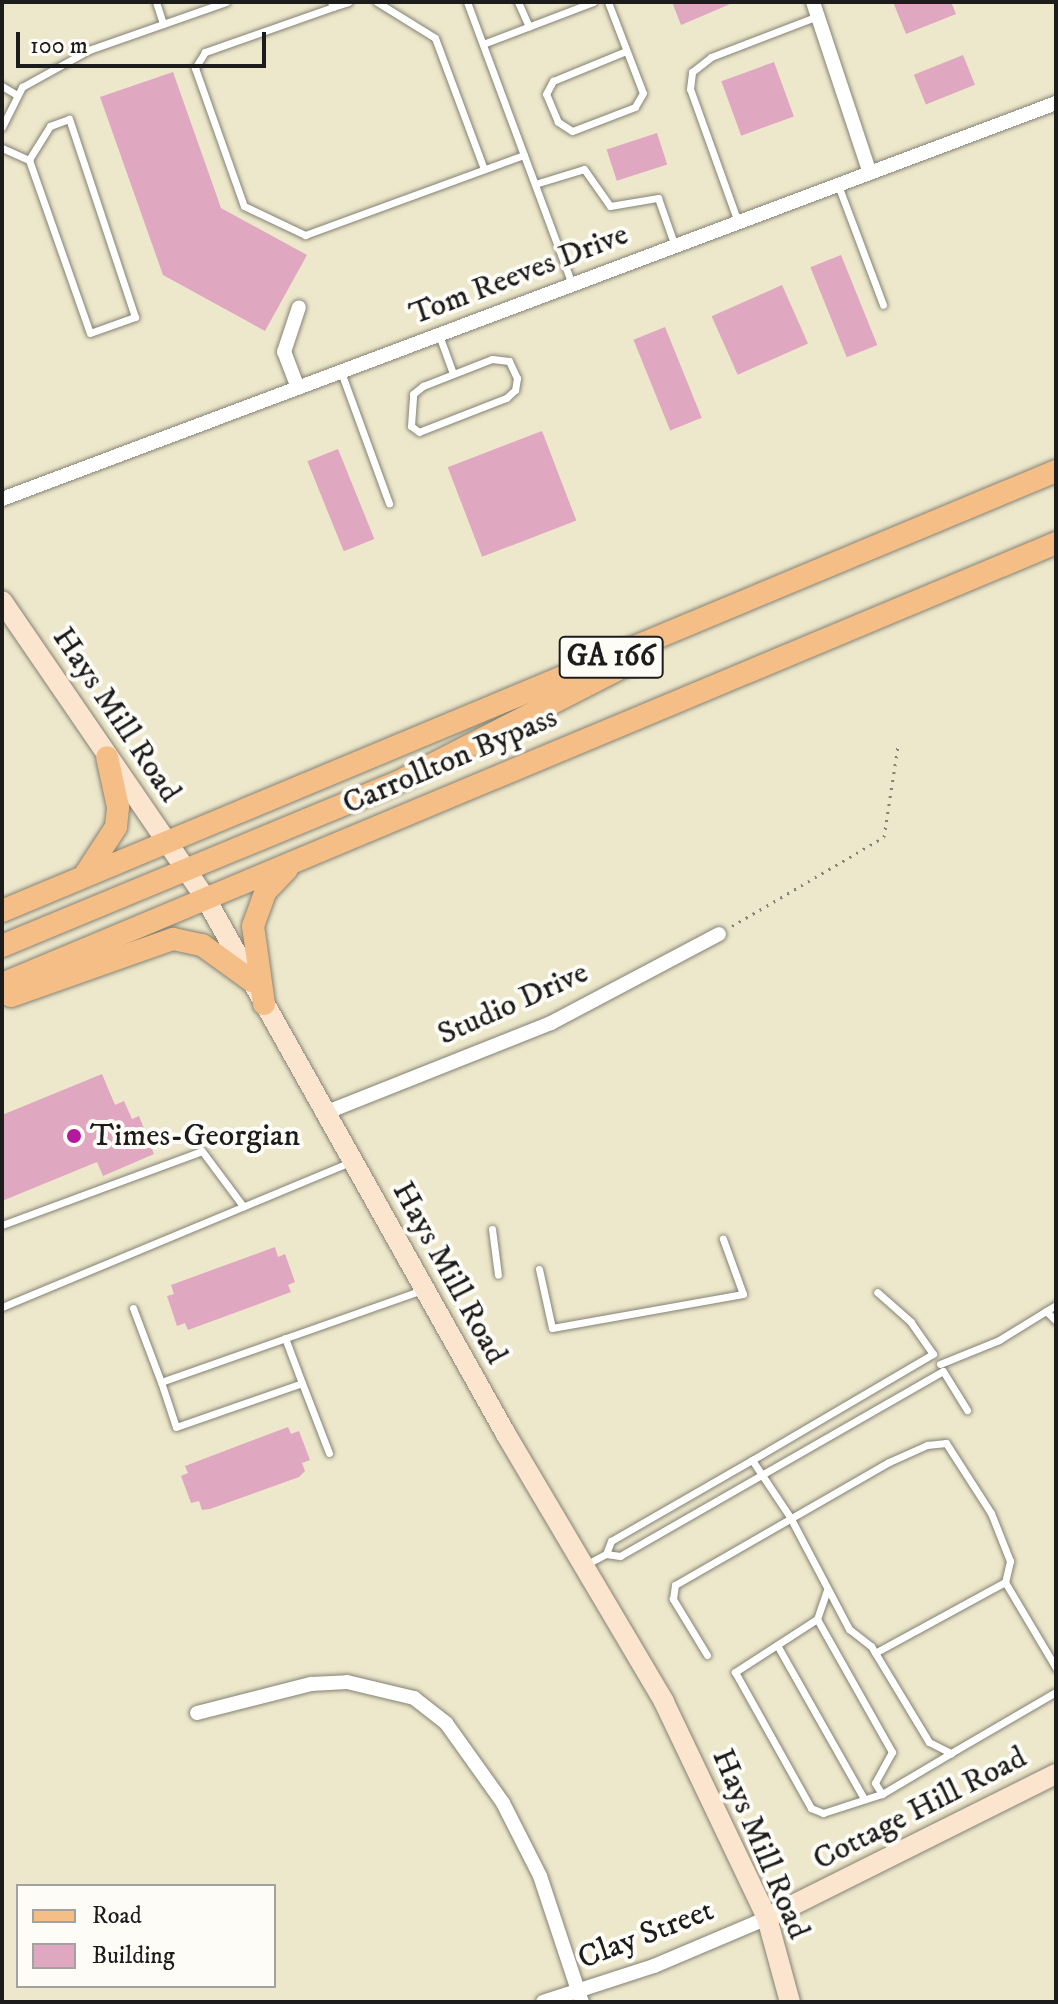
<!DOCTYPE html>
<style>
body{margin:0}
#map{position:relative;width:1058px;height:2004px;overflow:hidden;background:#ede7cb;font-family:"IM FELL DW Pica",serif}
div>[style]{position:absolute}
.building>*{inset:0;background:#e0a7c1;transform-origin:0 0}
.path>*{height:3px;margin-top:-1.5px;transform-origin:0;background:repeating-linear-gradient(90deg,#848274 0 2px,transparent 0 8px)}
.roads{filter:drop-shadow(0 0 2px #848274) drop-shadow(0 0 2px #848274)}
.lane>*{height:7px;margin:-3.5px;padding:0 3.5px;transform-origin:3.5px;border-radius:3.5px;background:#fff}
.street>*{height:14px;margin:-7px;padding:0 7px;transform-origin:7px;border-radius:7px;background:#fff}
.secondary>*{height:20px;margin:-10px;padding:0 10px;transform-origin:10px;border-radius:10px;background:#fbe5cf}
.primary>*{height:22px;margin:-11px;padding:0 11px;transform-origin:11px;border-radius:11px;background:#f5be86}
.dots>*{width:22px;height:22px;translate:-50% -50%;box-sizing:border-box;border:4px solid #fdfcf7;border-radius:50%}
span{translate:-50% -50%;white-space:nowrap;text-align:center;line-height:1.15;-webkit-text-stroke:8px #fdfcf7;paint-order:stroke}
.shield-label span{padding:2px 6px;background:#fdfcf7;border:2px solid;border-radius:6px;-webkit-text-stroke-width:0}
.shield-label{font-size:30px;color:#1c1c1c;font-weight:700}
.street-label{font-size:32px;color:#1c1c1c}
.poi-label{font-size:32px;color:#1c1c1c}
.left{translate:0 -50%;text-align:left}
.frame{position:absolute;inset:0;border:4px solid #1c1c1c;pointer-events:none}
.legend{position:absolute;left:16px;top:1884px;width:260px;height:104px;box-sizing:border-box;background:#fdfcf7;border:2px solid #a3a29f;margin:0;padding:10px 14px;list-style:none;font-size:24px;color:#1c1c1c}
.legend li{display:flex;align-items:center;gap:16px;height:40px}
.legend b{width:40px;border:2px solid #a3a29f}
.scale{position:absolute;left:16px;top:32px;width:250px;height:36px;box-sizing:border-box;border:4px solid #1c1c1c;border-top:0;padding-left:10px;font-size:24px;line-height:28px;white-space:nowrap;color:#1c1c1c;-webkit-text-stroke:6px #fdfcf7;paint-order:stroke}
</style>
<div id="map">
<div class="building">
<i style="clip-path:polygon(672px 2px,735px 2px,681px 25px)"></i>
<i style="clip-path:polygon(893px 2px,951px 2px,956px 14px,906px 34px)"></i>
<i style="left:963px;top:55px;width:32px;height:53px;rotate:68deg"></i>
<i style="left:774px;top:62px;width:58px;height:56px;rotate:70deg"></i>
<i style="clip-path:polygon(173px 72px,221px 208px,307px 255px,265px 331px,163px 275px,100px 97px)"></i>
<i style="left:657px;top:133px;width:33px;height:53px;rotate:72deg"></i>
<i style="left:841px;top:255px;width:97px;height:33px;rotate:68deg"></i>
<i style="left:782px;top:285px;width:64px;height:77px;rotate:66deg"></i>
<i style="left:665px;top:327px;width:98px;height:34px;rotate:68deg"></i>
<i style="left:542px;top:431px;width:96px;height:101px;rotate:69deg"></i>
<i style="left:338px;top:449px;width:97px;height:33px;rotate:68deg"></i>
<i style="clip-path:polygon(102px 1074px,115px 1105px,124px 1101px,132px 1119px,139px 1116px,154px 1154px,103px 1176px,97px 1162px,2px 1201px,2px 1115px)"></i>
<i style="clip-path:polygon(275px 1247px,278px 1257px,285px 1254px,295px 1282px,288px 1285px,291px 1292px,188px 1330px,185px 1323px,177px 1326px,167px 1296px,174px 1294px,171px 1285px)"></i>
<i style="clip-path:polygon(288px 1427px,291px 1434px,299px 1431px,310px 1460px,302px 1463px,305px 1471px,299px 1477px,210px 1509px,202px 1510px,199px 1501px,191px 1503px,181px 1476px,188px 1473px,185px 1466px)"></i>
</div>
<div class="path">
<i style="left:732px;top:926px;width:176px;rotate:-30.4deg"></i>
<i style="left:884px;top:837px;width:93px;rotate:-81.3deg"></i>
</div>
<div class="roads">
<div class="lane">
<i style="left:156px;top:2px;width:23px;rotate:72deg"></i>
<i style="left:331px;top:2px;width:5px;rotate:68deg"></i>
<i style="left:333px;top:7px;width:136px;rotate:160.6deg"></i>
<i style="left:205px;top:52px;width:19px;rotate:122deg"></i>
<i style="left:195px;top:68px;width:146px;rotate:70.5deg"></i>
<i style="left:244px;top:206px;width:68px;rotate:25.4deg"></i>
<i style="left:305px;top:235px;width:233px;rotate:-20.1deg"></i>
<i style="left:377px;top:2px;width:68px;rotate:31.8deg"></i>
<i style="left:435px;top:38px;width:140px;rotate:69.5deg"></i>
<i style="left:467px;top:2px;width:302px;rotate:69.6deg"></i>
<i style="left:518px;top:2px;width:27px;rotate:66deg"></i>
<i style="left:608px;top:2px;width:97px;rotate:69deg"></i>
<i style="left:643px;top:93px;width:16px;rotate:120deg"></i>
<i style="left:635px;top:107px;width:67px;rotate:159.1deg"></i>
<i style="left:572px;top:131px;width:17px;rotate:-147deg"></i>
<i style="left:558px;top:122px;width:30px;rotate:-113deg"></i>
<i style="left:546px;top:94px;width:15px;rotate:-62deg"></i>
<i style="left:553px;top:81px;width:79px;rotate:-22.3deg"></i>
<i style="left:333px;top:7px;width:16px;rotate:-18deg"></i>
<i style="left:483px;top:44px;width:118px;rotate:-20.9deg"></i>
<i style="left:2px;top:86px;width:17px;rotate:31deg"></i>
<i style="left:2px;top:127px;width:45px;rotate:-63.4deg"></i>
<i style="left:22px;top:87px;width:77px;rotate:-28.9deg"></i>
<i style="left:89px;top:50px;width:145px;rotate:-19.3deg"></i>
<i style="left:2px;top:148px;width:30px;rotate:24deg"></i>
<i style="left:29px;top:160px;width:183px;rotate:70.6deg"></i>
<i style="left:90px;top:333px;width:48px;rotate:-19.6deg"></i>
<i style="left:135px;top:317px;width:209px;rotate:-108.4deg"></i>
<i style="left:69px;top:119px;width:20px;rotate:160deg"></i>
<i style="left:50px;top:126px;width:40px;rotate:122deg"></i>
<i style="left:535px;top:184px;width:51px;rotate:-17deg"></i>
<i style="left:584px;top:169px;width:45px;rotate:54.9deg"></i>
<i style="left:610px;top:206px;width:49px;rotate:-9.5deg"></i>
<i style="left:658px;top:198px;width:51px;rotate:70.5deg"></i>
<i style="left:838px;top:185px;width:128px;rotate:69.4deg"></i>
<i style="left:738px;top:222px;width:141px;rotate:-109.8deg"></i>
<i style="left:690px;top:89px;width:17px;rotate:-83deg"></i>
<i style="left:692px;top:72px;width:24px;rotate:-38deg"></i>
<i style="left:711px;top:57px;width:115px;rotate:-21deg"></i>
<i style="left:439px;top:335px;width:38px;rotate:70deg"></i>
<i style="left:492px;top:359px;width:17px;rotate:7deg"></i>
<i style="left:509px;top:361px;width:19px;rotate:65deg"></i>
<i style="left:517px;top:378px;width:12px;rotate:99deg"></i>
<i style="left:515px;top:390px;width:12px;rotate:138deg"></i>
<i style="left:506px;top:398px;width:93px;rotate:158.7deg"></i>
<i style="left:419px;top:432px;width:10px;rotate:-143deg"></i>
<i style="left:411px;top:426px;width:32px;rotate:-86deg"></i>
<i style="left:413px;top:394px;width:13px;rotate:-39deg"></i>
<i style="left:423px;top:386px;width:74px;rotate:-21.4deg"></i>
<i style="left:341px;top:372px;width:140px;rotate:69.9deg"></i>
<i style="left:2px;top:1225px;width:213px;rotate:-20.3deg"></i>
<i style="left:202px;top:1151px;width:69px;rotate:53.3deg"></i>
<i style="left:492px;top:1229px;width:46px;rotate:82.6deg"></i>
<i style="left:539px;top:1269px;width:60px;rotate:77.6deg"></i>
<i style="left:552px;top:1328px;width:194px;rotate:-10.1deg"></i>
<i style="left:743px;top:1294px;width:59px;rotate:-110deg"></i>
<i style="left:2px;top:1307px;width:377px;rotate:-22.6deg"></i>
<i style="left:133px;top:1308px;width:79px;rotate:69.3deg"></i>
<i style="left:161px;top:1382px;width:277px;rotate:-19.4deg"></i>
<i style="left:1046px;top:1311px;width:14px;rotate:45deg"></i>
<i style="left:285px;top:1338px;width:48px;rotate:69.3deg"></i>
<i style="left:940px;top:1364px;width:64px;rotate:-22.1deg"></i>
<i style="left:999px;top:1340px;width:67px;rotate:-31.6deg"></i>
<i style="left:161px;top:1382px;width:47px;rotate:71.6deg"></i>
<i style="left:176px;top:1427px;width:133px;rotate:-19.2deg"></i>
<i style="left:302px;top:1383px;width:75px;rotate:68.9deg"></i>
<i style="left:752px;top:1460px;width:210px;rotate:-30.4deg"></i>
<i style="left:933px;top:1354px;width:39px;rotate:-125deg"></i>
<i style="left:911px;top:1322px;width:45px;rotate:-138.6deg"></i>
<i style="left:606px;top:1554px;width:14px;rotate:-69deg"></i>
<i style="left:611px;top:1541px;width:163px;rotate:-29.9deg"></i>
<i style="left:752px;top:1460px;width:69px;rotate:56.3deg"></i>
<i style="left:790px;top:1517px;width:127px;rotate:62.2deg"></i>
<i style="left:849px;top:1629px;width:28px;rotate:38deg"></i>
<i style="left:871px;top:1646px;width:112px;rotate:58.9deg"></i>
<i style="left:929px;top:1742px;width:25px;rotate:27deg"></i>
<i style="left:951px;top:1753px;width:121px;rotate:-30.2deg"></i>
<i style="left:587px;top:1564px;width:21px;rotate:-28deg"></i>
<i style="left:606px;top:1554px;width:14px;rotate:8deg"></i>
<i style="left:620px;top:1556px;width:372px;rotate:-29.8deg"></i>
<i style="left:943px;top:1371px;width:46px;rotate:58.4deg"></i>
<i style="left:1005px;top:1582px;width:100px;rotate:59.3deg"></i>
<i style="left:827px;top:1590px;width:31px;rotate:109deg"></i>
<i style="left:817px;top:1619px;width:153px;rotate:60.6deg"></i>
<i style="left:892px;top:1752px;width:35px;rotate:119deg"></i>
<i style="left:875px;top:1783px;width:13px;rotate:58deg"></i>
<i style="left:882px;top:1794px;width:80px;rotate:-30.7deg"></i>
<i style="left:817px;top:1619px;width:98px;rotate:147.1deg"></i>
<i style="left:735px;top:1672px;width:156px;rotate:60.8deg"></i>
<i style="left:811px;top:1808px;width:13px;rotate:23deg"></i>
<i style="left:823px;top:1813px;width:62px;rotate:-17.9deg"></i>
<i style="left:777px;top:1645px;width:177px;rotate:60.5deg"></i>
<i style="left:707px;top:1655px;width:66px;rotate:-121.3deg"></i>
<i style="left:673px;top:1599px;width:14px;rotate:-82deg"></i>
<i style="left:675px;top:1585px;width:247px;rotate:-29.9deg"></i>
<i style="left:889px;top:1462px;width:42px;rotate:-24.1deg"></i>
<i style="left:927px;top:1445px;width:19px;rotate:-6deg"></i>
<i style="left:946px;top:1443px;width:83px;rotate:57.3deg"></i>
<i style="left:991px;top:1513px;width:52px;rotate:68.4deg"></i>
<i style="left:1010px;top:1561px;width:22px;rotate:103deg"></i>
<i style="left:1005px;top:1582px;width:148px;rotate:151.4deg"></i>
</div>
<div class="street">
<i style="left:813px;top:2px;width:180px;rotate:71.6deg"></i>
<i style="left:298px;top:388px;width:39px;rotate:-111deg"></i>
<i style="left:284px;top:352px;width:47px;rotate:-71.6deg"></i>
<i style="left:2px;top:499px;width:1126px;rotate:-20.59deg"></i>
<i style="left:325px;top:1113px;width:243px;rotate:-21.7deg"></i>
<i style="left:551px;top:1023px;width:190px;rotate:-27.9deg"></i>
<i style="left:197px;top:1713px;width:118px;rotate:-14.3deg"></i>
<i style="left:311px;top:1684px;width:36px;rotate:-3deg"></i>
<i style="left:347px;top:1682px;width:69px;rotate:13.4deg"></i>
<i style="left:414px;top:1698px;width:41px;rotate:38deg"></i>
<i style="left:446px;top:1723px;width:98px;rotate:54.5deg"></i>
<i style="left:503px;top:1803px;width:82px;rotate:63.1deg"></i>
<i style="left:540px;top:1876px;width:133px;rotate:71.6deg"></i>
<i style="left:543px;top:2002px;width:117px;rotate:-18deg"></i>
<i style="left:654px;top:1966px;width:123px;rotate:-23deg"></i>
</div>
<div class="secondary">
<i style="left:2px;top:601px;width:361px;rotate:55.6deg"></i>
<i style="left:206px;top:899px;width:616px;rotate:60.73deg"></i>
<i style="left:507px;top:1436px;width:309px;rotate:59.4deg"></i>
<i style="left:664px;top:1702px;width:239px;rotate:64.5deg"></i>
<i style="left:767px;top:1918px;width:87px;rotate:74.7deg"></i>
<i style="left:767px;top:1918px;width:323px;rotate:-26.5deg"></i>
</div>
<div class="primary">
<i style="left:86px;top:873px;width:55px;rotate:-56.9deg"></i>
<i style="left:116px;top:827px;width:20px;rotate:-84deg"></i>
<i style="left:118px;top:807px;width:51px;rotate:-102.4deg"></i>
<i style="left:2px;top:911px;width:1142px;rotate:-22.66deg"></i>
<i style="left:2px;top:946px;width:426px;rotate:-22.5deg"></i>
<i style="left:396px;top:783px;width:276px;rotate:-27.1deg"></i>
<i style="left:2px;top:984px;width:1143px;rotate:-22.7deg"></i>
<i style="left:11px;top:996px;width:172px;rotate:-19.4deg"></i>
<i style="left:173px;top:939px;width:30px;rotate:12deg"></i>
<i style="left:202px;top:945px;width:62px;rotate:35.8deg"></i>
<i style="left:264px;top:1004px;width:79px;rotate:-98deg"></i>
<i style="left:253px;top:926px;width:37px;rotate:-70deg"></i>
<i style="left:266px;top:891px;width:30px;rotate:-46deg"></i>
</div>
</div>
<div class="dots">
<i style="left:74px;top:1136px;background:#b5179e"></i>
</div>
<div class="shield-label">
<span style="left:611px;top:657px">GA 166</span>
</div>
<div class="street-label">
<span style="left:519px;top:275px;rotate:-21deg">Tom Reeves Drive</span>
<span style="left:116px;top:715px;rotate:56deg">Hays Mill Road</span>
<span style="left:450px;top:761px;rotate:-23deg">Carrollton Bypass</span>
<span style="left:513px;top:1004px;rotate:-24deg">Studio Drive</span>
<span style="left:449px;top:1273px;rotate:61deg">Hays Mill Road</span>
<span style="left:920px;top:1809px;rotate:-27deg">Cottage Hill Road</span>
<span style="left:760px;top:1844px;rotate:67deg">Hays Mill Road</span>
<span style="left:646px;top:1935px;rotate:-21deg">Clay Street</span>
</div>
<div class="poi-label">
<span class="left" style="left:90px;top:1136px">Times-Georgian</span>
</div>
<div class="frame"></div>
<ul class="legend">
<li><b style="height:10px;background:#f5be86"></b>Road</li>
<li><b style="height:22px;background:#e0a7c1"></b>Building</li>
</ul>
<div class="scale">100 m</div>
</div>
